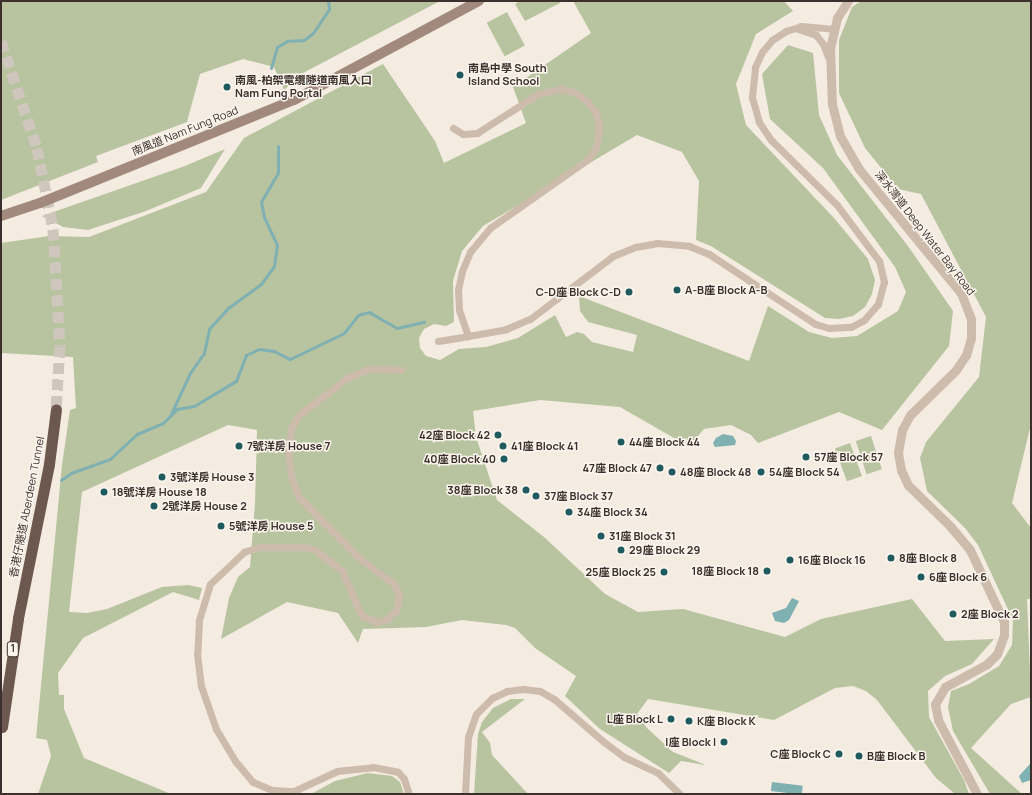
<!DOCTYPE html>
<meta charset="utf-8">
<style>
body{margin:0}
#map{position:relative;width:1032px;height:795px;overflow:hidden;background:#f4ebe1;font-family:Manrope,"Noto Sans TC",sans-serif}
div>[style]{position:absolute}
.green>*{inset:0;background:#b8c4a0;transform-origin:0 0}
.water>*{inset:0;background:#7fb0b2;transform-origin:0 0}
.stream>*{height:3px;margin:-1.5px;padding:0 1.5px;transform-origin:1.5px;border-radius:1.5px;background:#7fb0b2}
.trunk-tunnel>*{height:11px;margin-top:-5.5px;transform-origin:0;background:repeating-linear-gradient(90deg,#cfc6bd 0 11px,transparent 0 16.5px)}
.minor>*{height:7px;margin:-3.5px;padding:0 3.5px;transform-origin:3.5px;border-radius:3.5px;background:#cdbbac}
.tertiary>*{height:9px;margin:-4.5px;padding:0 4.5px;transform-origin:4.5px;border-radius:4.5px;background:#cdbbac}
.secondary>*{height:10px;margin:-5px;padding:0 5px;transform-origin:5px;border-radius:5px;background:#a18a7d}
.trunk>*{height:11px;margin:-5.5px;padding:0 5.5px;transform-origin:5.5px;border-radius:5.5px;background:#6c584f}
.dots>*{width:11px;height:11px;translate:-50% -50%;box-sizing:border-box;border:2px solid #fbf5ee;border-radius:50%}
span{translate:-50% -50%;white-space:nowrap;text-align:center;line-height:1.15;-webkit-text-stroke:3px #fbf5ee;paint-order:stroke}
.shield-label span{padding:1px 3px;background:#fbf5ee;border:1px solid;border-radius:3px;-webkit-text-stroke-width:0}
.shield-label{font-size:10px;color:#3b302b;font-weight:700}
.poi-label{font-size:11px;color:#3b302b;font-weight:700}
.left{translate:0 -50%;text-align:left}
.right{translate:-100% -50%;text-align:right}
.street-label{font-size:11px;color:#3b302b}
.frame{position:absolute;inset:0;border:2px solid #3b302b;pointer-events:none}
</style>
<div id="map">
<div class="green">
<i style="clip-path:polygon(1px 1px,440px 1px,301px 74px,284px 90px,274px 67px,243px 59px,200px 74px,187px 122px,96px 156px,98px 162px,1px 200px)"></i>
<i style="clip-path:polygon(520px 1px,559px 1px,560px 3px,525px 21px,515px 4px)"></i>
<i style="clip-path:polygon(573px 1px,784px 1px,793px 11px,756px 34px,736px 84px,746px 125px,834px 218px,868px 259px,875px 280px,872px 294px,865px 307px,853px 316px,839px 319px,825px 318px,711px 246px,696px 240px,699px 181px,682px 152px,637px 135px,483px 226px,462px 251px,453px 281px,454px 322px,446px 326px,434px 324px,424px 329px,419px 338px,420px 348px,426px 356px,440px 360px,459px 349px,486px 347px,518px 338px,555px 315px,566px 337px,577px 332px,584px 334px,592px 342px,633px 352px,637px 335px,588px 322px,580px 311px,579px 296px,749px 361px,768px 306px,809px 332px,832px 338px,857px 336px,898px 311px,906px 292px,895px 267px,823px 168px,770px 119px,762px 74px,788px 45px,813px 53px,819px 115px,837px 155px,908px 246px,953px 311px,949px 346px,882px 430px,839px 412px,758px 443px,751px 435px,731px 425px,704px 429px,694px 441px,674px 438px,620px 407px,540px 400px,473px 411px,476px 437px,497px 500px,544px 537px,605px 594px,638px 612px,683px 609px,785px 637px,821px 619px,912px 599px,945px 641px,994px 639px,972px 664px,945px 676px,928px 691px,929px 717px,964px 780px,969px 794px,954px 793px,936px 778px,877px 700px,866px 691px,853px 686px,835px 688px,774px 720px,648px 699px,637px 714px,647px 728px,673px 752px,706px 765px,681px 761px,669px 773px,600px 729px,565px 696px,576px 676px,535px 648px,515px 628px,506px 625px,462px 620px,426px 627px,363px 629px,358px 643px,338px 613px,287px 602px,221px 639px,229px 598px,238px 577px,250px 567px,255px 503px,257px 430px,228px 425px,82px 492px,69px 612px,87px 613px,107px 609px,162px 587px,188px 585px,202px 588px,199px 600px,173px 592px,83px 638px,58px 673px,59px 695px,64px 695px,64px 709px,84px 758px,171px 794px,38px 794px,51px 756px,47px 740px,36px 738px,62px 465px,70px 410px,76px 408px,73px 357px,1px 353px,1px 243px,49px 236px,89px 237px,206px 192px,244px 138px,383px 64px,435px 141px,444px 163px,526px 123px,513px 87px,591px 33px)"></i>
<i style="clip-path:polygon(861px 1px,1031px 1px,1031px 424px,1012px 503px,1031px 528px,1031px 599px,1027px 599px,1031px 697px,1011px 704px,971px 748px,1022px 794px,990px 794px,953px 731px,948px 707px,951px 691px,969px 684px,999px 666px,1012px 645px,1013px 620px,978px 545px,965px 528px,927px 491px,920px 458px,926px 442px,979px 377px,986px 317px,921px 194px,898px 189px,865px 148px,839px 93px,839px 40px,852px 7px)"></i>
<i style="left:507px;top:12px;width:38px;height:23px;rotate:62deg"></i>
<i style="clip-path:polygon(225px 149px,201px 188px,146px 211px,88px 230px,63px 227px,42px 216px,185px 166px)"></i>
<i style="left:871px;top:436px;width:35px;height:16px;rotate:72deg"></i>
<i style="left:850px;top:443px;width:35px;height:16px;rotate:70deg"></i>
<i style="clip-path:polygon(511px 699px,525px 699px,482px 732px,490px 743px,492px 755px,528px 794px,474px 794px,478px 734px,482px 722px,493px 708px)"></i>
<i style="clip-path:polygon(368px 773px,392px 776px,400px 782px,404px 794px,311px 794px,335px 781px)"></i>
</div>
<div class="water">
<i style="clip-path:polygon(723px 434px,733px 436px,736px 441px,735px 445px,715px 447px,713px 443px,716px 438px)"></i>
<i style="clip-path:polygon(792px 598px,799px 601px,789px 620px,784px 623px,775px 621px,772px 613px,786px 608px)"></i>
<i style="clip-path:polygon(1031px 763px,1031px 780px,1022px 783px,1019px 776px)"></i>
<i style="left:772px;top:782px;width:31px;height:9px;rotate:7deg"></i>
</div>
<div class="stream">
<i style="left:271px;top:68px;width:22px;rotate:-74deg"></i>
<i style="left:277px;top:47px;width:12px;rotate:-31deg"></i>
<i style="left:287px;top:41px;width:17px;rotate:-3deg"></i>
<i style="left:304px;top:40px;width:11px;rotate:-38deg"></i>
<i style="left:313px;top:33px;width:29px;rotate:-56deg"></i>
<i style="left:329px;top:9px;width:8px;rotate:-97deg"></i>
<i style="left:171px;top:414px;width:45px;rotate:-65.1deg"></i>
<i style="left:190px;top:373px;width:24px;rotate:-55deg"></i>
<i style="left:204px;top:353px;width:25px;rotate:-78deg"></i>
<i style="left:209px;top:329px;width:28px;rotate:-48deg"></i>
<i style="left:228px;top:308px;width:41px;rotate:-36deg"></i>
<i style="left:261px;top:284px;width:22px;rotate:-54deg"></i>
<i style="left:274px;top:266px;width:21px;rotate:-82deg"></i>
<i style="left:277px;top:245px;width:31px;rotate:-115deg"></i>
<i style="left:264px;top:217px;width:15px;rotate:-101deg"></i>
<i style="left:261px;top:202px;width:34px;rotate:-60deg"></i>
<i style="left:278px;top:172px;width:26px;rotate:-90deg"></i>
<i style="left:61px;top:480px;width:12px;rotate:-35deg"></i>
<i style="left:71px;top:473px;width:41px;rotate:-19.7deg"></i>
<i style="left:110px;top:459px;width:37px;rotate:-43deg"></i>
<i style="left:137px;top:434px;width:28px;rotate:-23deg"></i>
<i style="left:163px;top:423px;width:20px;rotate:-45deg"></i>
<i style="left:177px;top:409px;width:17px;rotate:-10deg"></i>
<i style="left:194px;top:406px;width:49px;rotate:-30.8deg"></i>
<i style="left:236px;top:381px;width:28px;rotate:-69deg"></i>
<i style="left:246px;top:355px;width:14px;rotate:-25deg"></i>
<i style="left:259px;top:349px;width:15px;rotate:8deg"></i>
<i style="left:274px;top:351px;width:18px;rotate:27deg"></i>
<i style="left:290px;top:359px;width:60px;rotate:-25.7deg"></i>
<i style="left:344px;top:333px;width:23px;rotate:-52deg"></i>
<i style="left:358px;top:315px;width:11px;rotate:-15deg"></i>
<i style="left:369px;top:312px;width:32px;rotate:30deg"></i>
<i style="left:397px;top:328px;width:28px;rotate:-13deg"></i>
</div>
<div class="trunk-tunnel">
<i style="left:1px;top:41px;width:113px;rotate:71.4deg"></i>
<i style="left:37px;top:148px;width:83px;rotate:78.8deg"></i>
<i style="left:53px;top:229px;width:117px;rotate:86.6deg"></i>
<i style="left:60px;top:346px;width:63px;rotate:93.6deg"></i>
</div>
<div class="minor">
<i style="left:798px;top:29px;width:19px;rotate:18deg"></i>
<i style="left:816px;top:35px;width:11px;rotate:52deg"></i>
<i style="left:823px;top:44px;width:14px;rotate:69deg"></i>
<i style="left:453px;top:128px;width:12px;rotate:31deg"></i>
<i style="left:463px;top:134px;width:14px;rotate:-4deg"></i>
<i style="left:477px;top:133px;width:72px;rotate:-32.6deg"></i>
<i style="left:538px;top:94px;width:23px;rotate:-13deg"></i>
<i style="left:560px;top:89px;width:14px;rotate:12deg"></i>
<i style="left:574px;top:92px;width:16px;rotate:35deg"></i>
<i style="left:587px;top:101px;width:15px;rotate:53deg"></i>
<i style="left:596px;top:113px;width:14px;rotate:78deg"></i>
<i style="left:599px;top:127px;width:21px;rotate:98deg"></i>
<i style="left:596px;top:148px;width:15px;rotate:127deg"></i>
<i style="left:587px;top:160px;width:118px;rotate:145deg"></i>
<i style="left:490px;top:228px;width:31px;rotate:130deg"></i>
<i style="left:470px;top:252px;width:21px;rotate:113deg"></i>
<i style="left:462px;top:271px;width:19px;rotate:102deg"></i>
<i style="left:458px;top:290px;width:20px;rotate:87deg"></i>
<i style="left:459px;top:310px;width:28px;rotate:71deg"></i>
<i style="left:468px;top:336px;width:39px;rotate:-10deg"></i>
<i style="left:506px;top:329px;width:26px;rotate:-23deg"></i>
<i style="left:530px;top:319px;width:104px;rotate:-37.2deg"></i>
<i style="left:613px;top:256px;width:24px;rotate:-22deg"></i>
<i style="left:635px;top:247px;width:22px;rotate:-10deg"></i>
<i style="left:657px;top:243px;width:32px;rotate:5deg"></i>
<i style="left:689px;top:246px;width:22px;rotate:22deg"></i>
<i style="left:709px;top:254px;width:127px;rotate:33.4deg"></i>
<i style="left:815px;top:324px;width:15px;rotate:16deg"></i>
<i style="left:829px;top:328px;width:22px;rotate:-3deg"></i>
<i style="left:851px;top:327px;width:15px;rotate:-28deg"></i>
<i style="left:864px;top:320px;width:21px;rotate:-49deg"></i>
<i style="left:878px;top:304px;width:23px;rotate:-75deg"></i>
<i style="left:884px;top:282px;width:22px;rotate:-103deg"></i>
<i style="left:879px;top:261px;width:70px;rotate:-126.9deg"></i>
<i style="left:837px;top:205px;width:93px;rotate:-135.4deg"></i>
<i style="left:771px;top:140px;width:22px;rotate:-124deg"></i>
<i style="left:759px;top:122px;width:26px;rotate:-106deg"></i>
<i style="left:752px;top:97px;width:30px;rotate:-84deg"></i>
<i style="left:755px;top:67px;width:17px;rotate:-65deg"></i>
<i style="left:762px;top:52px;width:16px;rotate:-50deg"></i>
<i style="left:772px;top:40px;width:17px;rotate:-33deg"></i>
<i style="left:786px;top:31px;width:16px;rotate:-18deg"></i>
<i style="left:801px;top:26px;width:33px;rotate:5deg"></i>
<i style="left:438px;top:341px;width:30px;rotate:-9deg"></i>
<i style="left:401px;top:370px;width:33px;rotate:-178deg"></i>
<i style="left:368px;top:369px;width:23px;rotate:157deg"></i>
<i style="left:347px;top:378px;width:61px;rotate:142.4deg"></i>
<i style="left:299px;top:415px;width:16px;rotate:120deg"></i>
<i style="left:291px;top:429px;width:22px;rotate:98deg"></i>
<i style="left:288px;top:451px;width:26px;rotate:83deg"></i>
<i style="left:291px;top:477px;width:22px;rotate:68deg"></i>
<i style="left:299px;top:497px;width:87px;rotate:45.5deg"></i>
<i style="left:360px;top:559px;width:42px;rotate:36.3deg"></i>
<i style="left:394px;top:584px;width:12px;rotate:66deg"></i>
<i style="left:399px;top:595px;width:16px;rotate:101deg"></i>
<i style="left:396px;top:611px;width:12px;rotate:138deg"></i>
<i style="left:387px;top:619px;width:10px;rotate:163deg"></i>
<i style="left:377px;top:622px;width:16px;rotate:-158deg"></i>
<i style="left:362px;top:616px;width:49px;rotate:-114deg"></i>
<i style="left:342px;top:571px;width:36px;rotate:-142deg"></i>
<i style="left:314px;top:549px;width:13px;rotate:-171deg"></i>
<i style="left:301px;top:547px;width:42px;rotate:180deg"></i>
<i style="left:259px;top:547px;width:16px;rotate:162deg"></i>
<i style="left:244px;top:552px;width:47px;rotate:136.7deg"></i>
<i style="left:210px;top:584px;width:39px;rotate:107deg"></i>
<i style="left:199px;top:621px;width:33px;rotate:93deg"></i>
<i style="left:197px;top:654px;width:32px;rotate:83deg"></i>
<i style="left:201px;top:686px;width:46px;rotate:70.8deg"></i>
<i style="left:216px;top:729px;width:39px;rotate:59deg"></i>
<i style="left:236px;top:762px;width:26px;rotate:50deg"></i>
<i style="left:253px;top:782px;width:21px;rotate:23deg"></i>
<i style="left:272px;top:790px;width:22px;rotate:3deg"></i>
<i style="left:294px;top:791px;width:47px;rotate:-24.9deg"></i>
<i style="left:337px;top:771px;width:36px;rotate:-6deg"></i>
<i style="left:373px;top:767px;width:25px;rotate:11deg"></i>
<i style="left:398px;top:772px;width:9px;rotate:49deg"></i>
<i style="left:404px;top:779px;width:16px;rotate:72deg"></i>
<i style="left:465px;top:794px;width:57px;rotate:-87deg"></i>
<i style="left:468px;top:737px;width:24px;rotate:-71deg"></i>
<i style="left:476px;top:714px;width:23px;rotate:-45deg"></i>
<i style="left:492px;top:698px;width:17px;rotate:-25deg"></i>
<i style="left:507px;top:691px;width:16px;rotate:-7deg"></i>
<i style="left:523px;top:689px;width:17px;rotate:7deg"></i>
<i style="left:540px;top:691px;width:16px;rotate:30deg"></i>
<i style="left:554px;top:699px;width:66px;rotate:40.7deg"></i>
<i style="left:604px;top:742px;width:25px;rotate:37deg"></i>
<i style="left:624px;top:757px;width:38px;rotate:25deg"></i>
<i style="left:658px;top:773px;width:30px;rotate:44deg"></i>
</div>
<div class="tertiary">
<i style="left:848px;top:1px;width:20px;rotate:123deg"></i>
<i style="left:837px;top:18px;width:31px;rotate:103deg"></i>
<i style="left:830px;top:48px;width:56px;rotate:88deg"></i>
<i style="left:832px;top:104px;width:33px;rotate:76deg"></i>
<i style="left:840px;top:136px;width:38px;rotate:60deg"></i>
<i style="left:859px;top:169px;width:161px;rotate:50.6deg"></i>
<i style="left:961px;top:293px;width:28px;rotate:69deg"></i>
<i style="left:971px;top:319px;width:19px;rotate:90deg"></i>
<i style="left:971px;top:338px;width:18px;rotate:106deg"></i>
<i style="left:966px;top:355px;width:18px;rotate:124deg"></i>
<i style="left:956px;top:370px;width:64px;rotate:135.6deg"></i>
<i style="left:910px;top:415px;width:17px;rotate:118deg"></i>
<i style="left:902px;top:430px;width:23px;rotate:100deg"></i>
<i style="left:898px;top:453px;width:17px;rotate:80deg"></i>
<i style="left:901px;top:470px;width:17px;rotate:65deg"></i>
<i style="left:908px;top:485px;width:59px;rotate:44.3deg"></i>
<i style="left:950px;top:526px;width:31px;rotate:50deg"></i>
<i style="left:970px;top:550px;width:80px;rotate:64.7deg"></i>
<i style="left:1004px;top:622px;width:13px;rotate:90deg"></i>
<i style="left:1004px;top:635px;width:20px;rotate:110deg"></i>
<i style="left:997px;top:654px;width:14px;rotate:135deg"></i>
<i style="left:987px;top:664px;width:48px;rotate:151.3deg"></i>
<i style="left:945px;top:687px;width:20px;rotate:120deg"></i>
<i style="left:935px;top:704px;width:16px;rotate:79deg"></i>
<i style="left:938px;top:720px;width:84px;rotate:62.2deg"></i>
</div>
<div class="secondary">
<i style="left:1px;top:216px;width:41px;rotate:-18.4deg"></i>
<i style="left:40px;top:203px;width:274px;rotate:-22.1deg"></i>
<i style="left:294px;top:100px;width:210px;rotate:-28.2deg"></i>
</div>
<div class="trunk">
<i style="left:2px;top:727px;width:110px;rotate:-81.6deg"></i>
<i style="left:18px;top:618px;width:157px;rotate:-78.6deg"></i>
<i style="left:49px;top:464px;width:55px;rotate:-82.7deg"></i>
</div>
<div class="dots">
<i style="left:460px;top:75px;background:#1f5a5e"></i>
<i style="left:227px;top:87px;background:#1f5a5e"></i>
<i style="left:677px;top:290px;background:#1f5a5e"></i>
<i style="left:629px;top:292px;background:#1f5a5e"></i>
<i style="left:498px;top:435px;background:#1f5a5e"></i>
<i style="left:621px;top:442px;background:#1f5a5e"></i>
<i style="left:239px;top:446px;background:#1f5a5e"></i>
<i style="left:503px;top:446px;background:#1f5a5e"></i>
<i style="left:806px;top:457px;background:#1f5a5e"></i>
<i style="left:504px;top:459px;background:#1f5a5e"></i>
<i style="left:660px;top:468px;background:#1f5a5e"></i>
<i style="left:672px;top:472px;background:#1f5a5e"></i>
<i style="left:761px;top:472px;background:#1f5a5e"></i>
<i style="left:162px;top:477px;background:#1f5a5e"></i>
<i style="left:526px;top:490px;background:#1f5a5e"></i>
<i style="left:104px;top:492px;background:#1f5a5e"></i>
<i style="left:536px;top:496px;background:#1f5a5e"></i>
<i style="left:154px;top:506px;background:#1f5a5e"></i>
<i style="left:569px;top:512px;background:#1f5a5e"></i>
<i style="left:221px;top:526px;background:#1f5a5e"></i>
<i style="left:601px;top:536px;background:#1f5a5e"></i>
<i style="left:621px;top:550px;background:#1f5a5e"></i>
<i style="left:891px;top:558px;background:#1f5a5e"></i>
<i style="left:790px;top:560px;background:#1f5a5e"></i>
<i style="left:767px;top:571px;background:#1f5a5e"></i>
<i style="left:664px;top:572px;background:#1f5a5e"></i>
<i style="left:921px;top:577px;background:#1f5a5e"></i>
<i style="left:953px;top:614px;background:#1f5a5e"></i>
<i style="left:671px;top:719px;background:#1f5a5e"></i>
<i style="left:689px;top:721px;background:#1f5a5e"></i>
<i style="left:724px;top:742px;background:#1f5a5e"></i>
<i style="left:839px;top:754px;background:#1f5a5e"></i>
<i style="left:859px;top:756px;background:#1f5a5e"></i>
</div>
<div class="shield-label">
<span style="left:13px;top:649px">1</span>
</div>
<div class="poi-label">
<span class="left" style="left:468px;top:75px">南島中學 South<br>Island School</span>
<span class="left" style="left:235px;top:87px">南風-柏架電纜隧道南風入口<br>Nam Fung Portal</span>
<span class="left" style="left:685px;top:290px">A-B座 Block A-B</span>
<span class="right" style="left:621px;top:292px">C-D座 Block C-D</span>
<span class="right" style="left:490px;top:435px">42座 Block 42</span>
<span class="left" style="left:629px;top:442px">44座 Block 44</span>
<span class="left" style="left:247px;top:446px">7號洋房 House 7</span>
<span class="left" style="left:511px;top:446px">41座 Block 41</span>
<span class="left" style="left:814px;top:457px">57座 Block 57</span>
<span class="right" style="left:496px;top:459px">40座 Block 40</span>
<span class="right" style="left:652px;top:468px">47座 Block 47</span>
<span class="left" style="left:680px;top:472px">48座 Block 48</span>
<span class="left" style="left:769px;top:472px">54座 Block 54</span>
<span class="left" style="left:170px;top:477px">3號洋房 House 3</span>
<span class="right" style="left:518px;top:490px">38座 Block 38</span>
<span class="left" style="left:112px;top:492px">18號洋房 House 18</span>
<span class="left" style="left:544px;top:496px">37座 Block 37</span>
<span class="left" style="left:162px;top:506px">2號洋房 House 2</span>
<span class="left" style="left:577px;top:512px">34座 Block 34</span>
<span class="left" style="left:229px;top:526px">5號洋房 House 5</span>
<span class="left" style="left:609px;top:536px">31座 Block 31</span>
<span class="left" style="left:629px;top:550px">29座 Block 29</span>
<span class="left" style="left:899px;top:558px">8座 Block 8</span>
<span class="left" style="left:798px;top:560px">16座 Block 16</span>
<span class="right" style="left:759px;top:571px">18座 Block 18</span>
<span class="right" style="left:656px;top:572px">25座 Block 25</span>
<span class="left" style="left:929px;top:577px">6座 Block 6</span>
<span class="left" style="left:961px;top:614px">2座 Block 2</span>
<span class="right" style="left:663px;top:719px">L座 Block L</span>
<span class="left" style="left:697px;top:721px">K座 Block K</span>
<span class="right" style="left:716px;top:742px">I座 Block I</span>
<span class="right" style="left:831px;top:754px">C座 Block C</span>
<span class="left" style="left:867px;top:756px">B座 Block B</span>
</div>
<div class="street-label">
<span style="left:185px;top:131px;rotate:-22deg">南風道 Nam Fung Road</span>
<span style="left:925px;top:233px;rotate:52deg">深水灣道 Deep Water Bay Road</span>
<span style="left:27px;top:507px;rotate:-79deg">香港仔隧道 Aberdeen Tunnel</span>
</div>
<div class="frame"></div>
</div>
